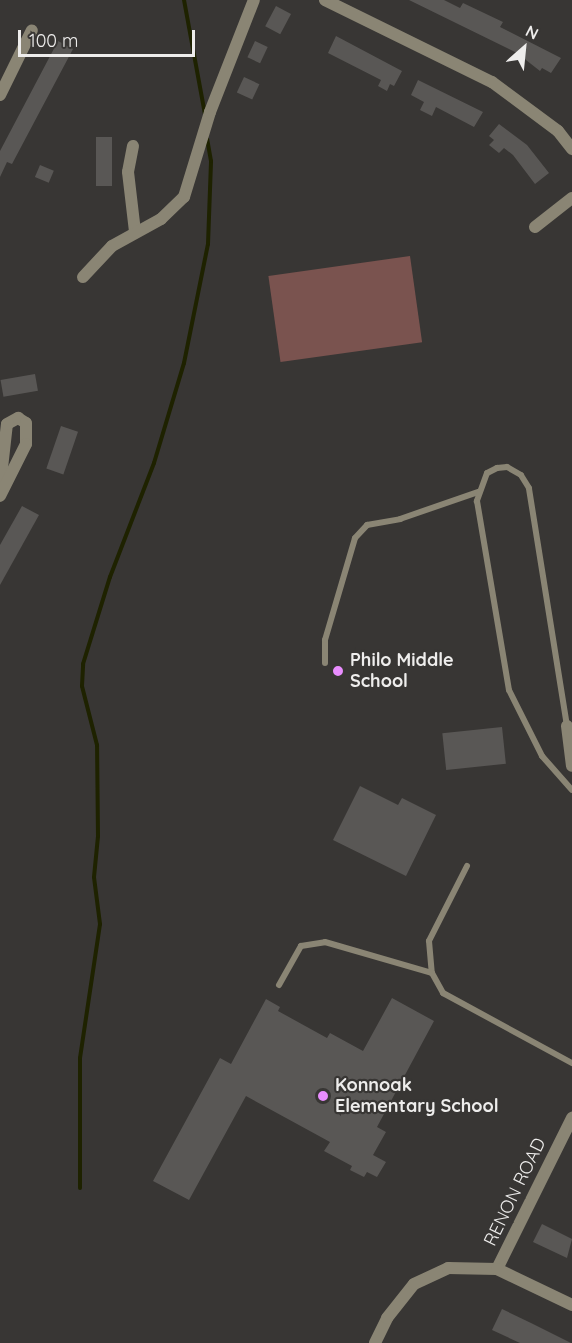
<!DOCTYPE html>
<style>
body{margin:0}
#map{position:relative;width:572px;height:1343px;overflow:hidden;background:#383634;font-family:Quicksand,sans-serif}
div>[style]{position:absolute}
.green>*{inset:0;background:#7a534f;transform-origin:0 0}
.stream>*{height:4px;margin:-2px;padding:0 2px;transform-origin:2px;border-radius:2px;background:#1e2200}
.building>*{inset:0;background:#595755;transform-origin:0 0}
.service>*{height:6px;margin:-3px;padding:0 3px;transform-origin:3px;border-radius:3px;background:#8a8574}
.minor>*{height:12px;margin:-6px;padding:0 6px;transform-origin:6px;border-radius:6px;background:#8a8574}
.dots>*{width:16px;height:16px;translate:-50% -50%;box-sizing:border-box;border:3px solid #383634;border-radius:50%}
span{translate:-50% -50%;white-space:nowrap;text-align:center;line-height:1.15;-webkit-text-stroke:4.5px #383634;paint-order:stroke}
.poi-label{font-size:18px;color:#eeedec;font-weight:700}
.left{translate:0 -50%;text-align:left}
.street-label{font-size:18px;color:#eeedec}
.north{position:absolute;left:494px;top:18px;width:60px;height:60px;-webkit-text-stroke:4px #383634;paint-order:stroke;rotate:27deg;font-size:16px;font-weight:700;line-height:24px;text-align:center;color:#eeedec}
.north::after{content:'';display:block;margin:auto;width:21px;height:27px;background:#eeedec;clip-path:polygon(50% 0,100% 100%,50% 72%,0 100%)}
.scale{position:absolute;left:18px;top:30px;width:177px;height:27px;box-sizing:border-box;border:3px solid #eeedec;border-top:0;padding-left:8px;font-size:18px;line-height:21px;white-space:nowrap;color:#eeedec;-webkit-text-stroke:4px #383634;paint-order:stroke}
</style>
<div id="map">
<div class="green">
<i style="left:410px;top:256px;width:87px;height:143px;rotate:82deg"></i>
</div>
<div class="stream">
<i style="left:184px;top:0;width:116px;rotate:79.6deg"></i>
<i style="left:80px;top:1188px;width:130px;rotate:-90deg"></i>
<i style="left:80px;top:1058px;width:135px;rotate:-81.5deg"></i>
<i style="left:100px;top:924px;width:47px;rotate:-97.3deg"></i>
<i style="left:94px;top:877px;width:41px;rotate:-84.4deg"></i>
<i style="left:98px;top:836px;width:91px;rotate:-90.6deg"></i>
<i style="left:97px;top:745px;width:61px;rotate:-104.3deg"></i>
<i style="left:82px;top:686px;width:22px;rotate:-87deg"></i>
<i style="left:83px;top:664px;width:91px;rotate:-72.8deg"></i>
<i style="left:110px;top:577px;width:122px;rotate:-68.9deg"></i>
<i style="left:154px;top:463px;width:104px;rotate:-73.3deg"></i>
<i style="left:184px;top:363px;width:121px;rotate:-78.6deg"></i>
<i style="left:208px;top:244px;width:83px;rotate:-87.9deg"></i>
<i style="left:211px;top:161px;width:22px;rotate:-100deg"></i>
</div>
<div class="building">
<i style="clip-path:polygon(409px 0,444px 0,460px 8px,463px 3px,503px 22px,500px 27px,561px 58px,551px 73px,542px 68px,540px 71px,517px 53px)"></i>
<i style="left:276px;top:6px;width:17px;height:23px;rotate:28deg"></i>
<i style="clip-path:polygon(336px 36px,402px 71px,394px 86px,390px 84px,387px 91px,378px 86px,381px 80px,328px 53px)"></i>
<i style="clip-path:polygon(58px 41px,73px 49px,12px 164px,7px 162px,0 177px,0 151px)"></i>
<i style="left:255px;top:41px;width:14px;height:18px;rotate:25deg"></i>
<i style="left:244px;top:77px;width:17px;height:17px;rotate:25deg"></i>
<i style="clip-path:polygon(418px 80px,483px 112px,474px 127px,436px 107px,432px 116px,420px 110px,424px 102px,411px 95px)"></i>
<i style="clip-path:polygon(499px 124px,527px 145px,549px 173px,535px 184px,513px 155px,504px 148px,499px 153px,489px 145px,494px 140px,489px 136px)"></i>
<i style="left:96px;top:137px;width:16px;height:49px"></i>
<i style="left:40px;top:165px;width:15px;height:13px;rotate:23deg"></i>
<i style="left:35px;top:374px;width:17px;height:35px;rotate:80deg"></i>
<i style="left:61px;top:426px;width:18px;height:45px;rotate:19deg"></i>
<i style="clip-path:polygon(22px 506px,39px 515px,0 585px,0 545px)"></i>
<i style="left:502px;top:727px;width:37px;height:60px;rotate:84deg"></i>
<i style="clip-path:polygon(360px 786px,398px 805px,402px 798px,436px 815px,406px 876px,333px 840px)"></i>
<i style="clip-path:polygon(392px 998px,434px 1021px,377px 1127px,386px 1132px,373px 1155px,386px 1162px,377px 1177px,367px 1172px,364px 1177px,350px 1170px,352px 1166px,324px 1151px,330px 1142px,246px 1096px,189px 1200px,153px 1181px,220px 1058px,231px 1064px,266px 999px,280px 1007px,278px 1011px,327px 1038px,330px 1033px,363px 1051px)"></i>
<i style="clip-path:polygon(542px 1224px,572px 1239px,567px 1258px,533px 1242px)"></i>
<i style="clip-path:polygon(502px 1309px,531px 1323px,571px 1343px,520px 1343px,492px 1330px)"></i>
</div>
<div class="service">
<i style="left:325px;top:663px;width:23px;rotate:-90deg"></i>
<i style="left:325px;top:640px;width:106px;rotate:-73.6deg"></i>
<i style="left:355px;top:538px;width:18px;rotate:-47deg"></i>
<i style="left:367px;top:525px;width:34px;rotate:-10deg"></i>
<i style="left:400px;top:519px;width:83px;rotate:-19.1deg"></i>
<i style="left:567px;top:726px;width:241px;rotate:-99.1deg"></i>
<i style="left:529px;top:488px;width:15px;rotate:-122deg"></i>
<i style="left:521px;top:475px;width:16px;rotate:-150deg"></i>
<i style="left:507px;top:467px;width:10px;rotate:174deg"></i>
<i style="left:497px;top:468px;width:11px;rotate:153deg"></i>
<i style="left:487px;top:473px;width:30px;rotate:110deg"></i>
<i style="left:477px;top:501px;width:192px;rotate:80.4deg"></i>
<i style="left:509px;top:690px;width:74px;rotate:63.4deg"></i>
<i style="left:542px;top:756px;width:45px;rotate:48.6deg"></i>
<i style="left:467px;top:866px;width:84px;rotate:116.9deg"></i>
<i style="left:429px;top:941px;width:32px;rotate:85deg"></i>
<i style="left:432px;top:973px;width:23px;rotate:61deg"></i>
<i style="left:443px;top:993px;width:147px;rotate:28.5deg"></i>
<i style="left:279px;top:985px;width:45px;rotate:-60.6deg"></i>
<i style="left:301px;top:946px;width:24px;rotate:-9deg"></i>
<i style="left:325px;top:942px;width:111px;rotate:16.2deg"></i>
</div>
<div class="minor">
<i style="left:325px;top:0;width:186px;rotate:26.2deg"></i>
<i style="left:492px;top:82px;width:82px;rotate:36.6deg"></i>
<i style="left:558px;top:131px;width:23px;rotate:52deg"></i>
<i style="left:0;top:95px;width:72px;rotate:-63.8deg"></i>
<i style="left:133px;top:146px;width:26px;rotate:101deg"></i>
<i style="left:128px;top:172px;width:60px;rotate:83.3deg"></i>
<i style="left:535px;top:227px;width:47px;rotate:-38.1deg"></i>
<i style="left:83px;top:277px;width:42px;rotate:-46.9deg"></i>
<i style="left:112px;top:246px;width:56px;rotate:-28.9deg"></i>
<i style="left:161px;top:219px;width:32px;rotate:-44deg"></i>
<i style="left:184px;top:197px;width:89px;rotate:-73deg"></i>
<i style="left:210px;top:112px;width:120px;rotate:-68.6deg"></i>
<i style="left:0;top:486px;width:62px;rotate:-83.6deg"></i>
<i style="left:7px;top:424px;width:13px;rotate:-29deg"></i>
<i style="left:18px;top:418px;width:9px;rotate:32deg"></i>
<i style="left:26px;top:423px;width:21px;rotate:90deg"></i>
<i style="left:26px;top:444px;width:58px;rotate:116.6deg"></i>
<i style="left:567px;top:726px;width:40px;rotate:82.9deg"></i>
<i style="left:497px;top:1269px;width:169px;rotate:-63.6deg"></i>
<i style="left:375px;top:1343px;width:28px;rotate:-64deg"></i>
<i style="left:387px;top:1318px;width:43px;rotate:-51.5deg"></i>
<i style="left:414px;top:1284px;width:38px;rotate:-25deg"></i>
<i style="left:448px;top:1268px;width:49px;rotate:1.2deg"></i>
<i style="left:497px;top:1269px;width:83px;rotate:25.6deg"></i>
</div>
<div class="dots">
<i style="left:338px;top:671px;background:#e98dfe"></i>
<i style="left:323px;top:1096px;background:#e98dfe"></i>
</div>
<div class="poi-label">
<span class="left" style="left:350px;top:671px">Philo Middle<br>School</span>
<span class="left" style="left:335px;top:1096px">Konnoak<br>Elementary School</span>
</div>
<div class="street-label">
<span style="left:515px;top:1192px;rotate:-64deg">RENON ROAD</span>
</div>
<div class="north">N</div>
<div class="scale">100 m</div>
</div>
